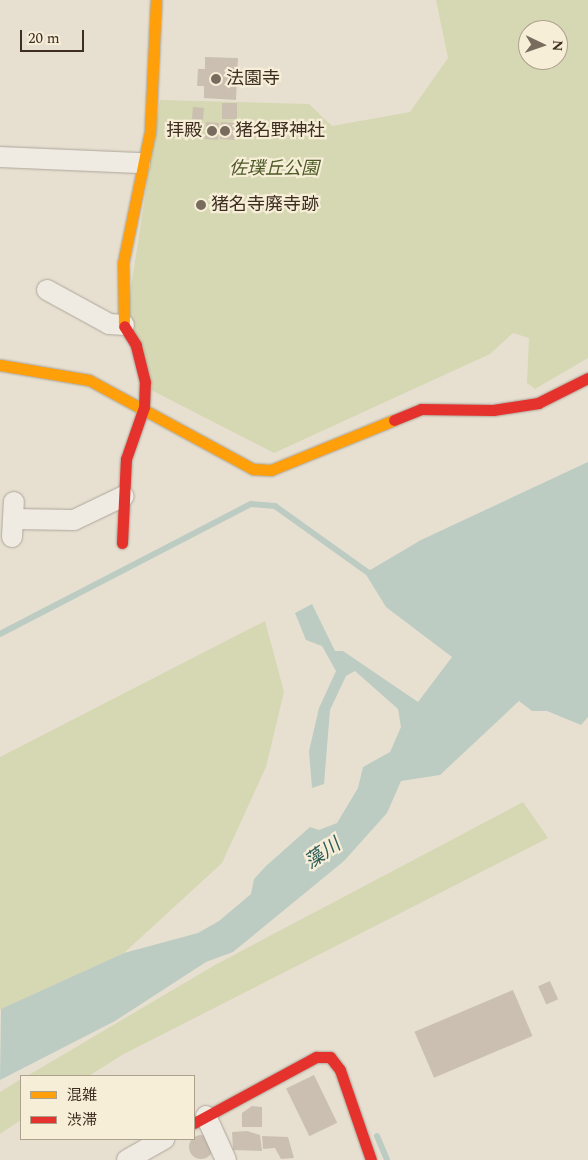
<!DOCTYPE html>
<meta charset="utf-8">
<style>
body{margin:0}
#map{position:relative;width:588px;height:1160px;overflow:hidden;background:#e7e0d1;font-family:Spectral,"Noto Sans JP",serif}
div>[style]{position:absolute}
.green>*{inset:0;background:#d6d7b3}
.water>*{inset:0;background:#bcccc2}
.stream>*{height:6px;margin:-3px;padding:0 3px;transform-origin:3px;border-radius:3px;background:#bcccc2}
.building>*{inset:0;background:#cbbfb2;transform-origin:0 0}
.round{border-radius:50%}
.roads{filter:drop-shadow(0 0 1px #ada599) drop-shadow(0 0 1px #ada599)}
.street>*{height:20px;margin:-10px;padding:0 10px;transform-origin:10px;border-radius:10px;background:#efebe3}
.slow>*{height:11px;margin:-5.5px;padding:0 5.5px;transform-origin:5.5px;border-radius:5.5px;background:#ff9f0a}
.jam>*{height:11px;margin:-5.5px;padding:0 5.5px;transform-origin:5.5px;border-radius:5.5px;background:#e5322d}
.dots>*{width:14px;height:14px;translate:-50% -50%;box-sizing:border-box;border:2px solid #f7eed8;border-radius:50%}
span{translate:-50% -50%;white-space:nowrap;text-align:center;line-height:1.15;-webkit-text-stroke:4.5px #f7eed8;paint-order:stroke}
.poi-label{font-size:18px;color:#3d2e20}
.left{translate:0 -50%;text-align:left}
.right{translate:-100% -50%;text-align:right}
.park-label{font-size:18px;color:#4d5a26;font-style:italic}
.water-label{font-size:19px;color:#2f5d5a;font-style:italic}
.legend{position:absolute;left:20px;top:1075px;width:175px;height:65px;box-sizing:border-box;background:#f7eed8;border:1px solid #ada18e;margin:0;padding:6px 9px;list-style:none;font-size:15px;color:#3d2e20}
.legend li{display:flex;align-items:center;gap:10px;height:25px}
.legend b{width:25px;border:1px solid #ada18e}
.north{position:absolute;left:518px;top:20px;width:50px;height:50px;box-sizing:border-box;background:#f7eed8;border:1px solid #ada18e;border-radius:50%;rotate:93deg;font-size:14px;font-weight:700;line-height:20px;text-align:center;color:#3d2e20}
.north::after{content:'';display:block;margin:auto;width:18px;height:22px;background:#786c5e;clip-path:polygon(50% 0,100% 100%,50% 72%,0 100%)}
.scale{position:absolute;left:20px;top:30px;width:64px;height:22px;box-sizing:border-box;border:2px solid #3d2e20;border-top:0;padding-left:6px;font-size:15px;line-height:18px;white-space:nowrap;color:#3d2e20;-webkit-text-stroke:4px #f7eed8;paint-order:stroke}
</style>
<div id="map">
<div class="green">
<i style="clip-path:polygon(evenodd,436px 0,588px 0,588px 358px,535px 389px,527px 383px,529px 338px,513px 333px,490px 354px,274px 453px,151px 390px,127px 313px,160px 100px,309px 104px,332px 126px,410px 112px,448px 58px,436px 0,528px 30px,558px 30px,558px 60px,528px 60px,528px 30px)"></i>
<i style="clip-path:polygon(265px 621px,284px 692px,266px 767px,222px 863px,124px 953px,0 1010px,0 757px)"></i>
<i style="clip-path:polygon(523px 802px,548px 838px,122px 1055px,89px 1076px,27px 1076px,215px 965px)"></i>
<i style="clip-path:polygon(21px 1079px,21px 1120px,0 1134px,0 1092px)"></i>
</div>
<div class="water">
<i style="clip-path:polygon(588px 462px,588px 717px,581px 725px,547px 711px,532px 711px,519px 701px,440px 775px,401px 781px,387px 813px,344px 861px,233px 952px,206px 962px,115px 1021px,0 1080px,1px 1009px,124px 953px,198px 933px,219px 921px,251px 894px,254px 879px,266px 866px,310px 827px,319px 830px,337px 823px,358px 788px,363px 767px,390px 752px,401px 727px,398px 709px,355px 671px,346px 676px,330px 710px,324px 784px,312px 788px,309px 751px,319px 708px,336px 671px,322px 646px,306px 640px,295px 613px,312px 604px,335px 651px,343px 651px,418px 702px,452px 657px,386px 607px,365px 573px,421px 540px)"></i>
</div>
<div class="stream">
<i style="left:0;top:634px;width:283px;rotate:-27.4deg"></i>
<i style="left:251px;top:504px;width:24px;rotate:5deg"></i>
<i style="left:275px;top:506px;width:122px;rotate:35.6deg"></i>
<i style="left:377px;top:1136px;width:26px;rotate:67deg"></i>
</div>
<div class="building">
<i style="clip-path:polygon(205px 57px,238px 58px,236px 100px,204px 98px,204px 86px,197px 86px,198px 69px,205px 69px)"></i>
<i style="left:222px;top:103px;width:15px;height:16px"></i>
<i style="left:193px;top:107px;width:11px;height:12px;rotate:5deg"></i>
<i style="left:206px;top:122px;width:13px;height:17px;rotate:4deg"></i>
<i style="left:221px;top:122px;width:15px;height:17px;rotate:4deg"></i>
<i style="left:550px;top:981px;width:20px;height:13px;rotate:66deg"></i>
<i style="left:513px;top:990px;width:50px;height:107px;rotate:67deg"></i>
<i style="left:314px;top:1075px;width:53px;height:31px;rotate:64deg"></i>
<i style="clip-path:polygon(252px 1106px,262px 1107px,262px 1127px,242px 1127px,242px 1113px)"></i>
<i style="clip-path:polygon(247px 1131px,260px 1135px,262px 1151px,233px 1150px,232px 1132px)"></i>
<i class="round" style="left:189px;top:1135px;width:24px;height:24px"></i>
<i style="clip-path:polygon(262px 1136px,288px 1137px,294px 1158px,281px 1159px,275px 1148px,263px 1149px)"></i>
</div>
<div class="roads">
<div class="street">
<i style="left:0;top:157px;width:140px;rotate:2.5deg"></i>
<i style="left:47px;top:290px;width:71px;rotate:28.7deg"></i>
<i style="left:109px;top:324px;width:15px;rotate:4deg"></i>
<i style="left:13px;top:519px;width:61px;rotate:0.9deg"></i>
<i style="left:74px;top:520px;width:55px;rotate:-25.6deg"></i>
<i style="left:12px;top:537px;width:35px;rotate:-87deg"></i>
<i style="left:206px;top:1116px;width:48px;rotate:65.6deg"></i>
<i style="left:127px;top:1160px;width:43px;rotate:-29.6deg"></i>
</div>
<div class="slow">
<i style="left:124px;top:326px;width:63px;rotate:-90.9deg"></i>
<i style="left:123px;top:263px;width:134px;rotate:-78.4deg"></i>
<i style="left:150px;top:132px;width:132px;rotate:-87.4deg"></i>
<i style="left:0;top:365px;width:90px;rotate:9.6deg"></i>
<i style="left:89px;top:380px;width:187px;rotate:28.5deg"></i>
<i style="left:253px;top:469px;width:18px;rotate:3deg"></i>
<i style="left:271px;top:470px;width:133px;rotate:-22.1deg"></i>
</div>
<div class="jam">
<i style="left:394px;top:420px;width:29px;rotate:-22deg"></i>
<i style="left:421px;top:409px;width:72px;rotate:0.8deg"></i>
<i style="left:493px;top:410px;width:46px;rotate:-8.8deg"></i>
<i style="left:538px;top:403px;width:56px;rotate:-26.6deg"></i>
<i style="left:122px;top:543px;width:84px;rotate:-87.3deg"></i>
<i style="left:126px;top:459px;width:55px;rotate:-70.9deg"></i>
<i style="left:144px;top:407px;width:25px;rotate:-88deg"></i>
<i style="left:145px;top:382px;width:38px;rotate:-104deg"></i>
<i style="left:136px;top:345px;width:22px;rotate:-122deg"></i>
<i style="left:194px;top:1123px;width:139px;rotate:-28.4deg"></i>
<i style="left:316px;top:1057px;width:14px"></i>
<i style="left:330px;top:1057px;width:16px;rotate:52deg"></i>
<i style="left:340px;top:1070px;width:95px;rotate:71deg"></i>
</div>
</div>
<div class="dots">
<i style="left:216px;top:79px;background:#786c5e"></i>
<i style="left:212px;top:131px;background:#786c5e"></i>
<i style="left:225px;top:131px;background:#786c5e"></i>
<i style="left:201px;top:205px;background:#786c5e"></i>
</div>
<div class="poi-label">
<span class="left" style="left:226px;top:79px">法園寺</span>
<span class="right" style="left:202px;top:131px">拝殿</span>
<span class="left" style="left:235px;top:131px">猪名野神社</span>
<span class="left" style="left:211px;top:205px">猪名寺廃寺跡</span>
</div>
<div class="park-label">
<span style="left:274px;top:169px">佐璞丘公園</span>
</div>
<div class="water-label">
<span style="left:323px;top:854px;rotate:-35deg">藻川</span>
</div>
<ul class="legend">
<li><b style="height:6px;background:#ff9f0a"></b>混雑</li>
<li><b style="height:6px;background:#e5322d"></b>渋滞</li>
</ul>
<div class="north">N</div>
<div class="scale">20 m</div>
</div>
